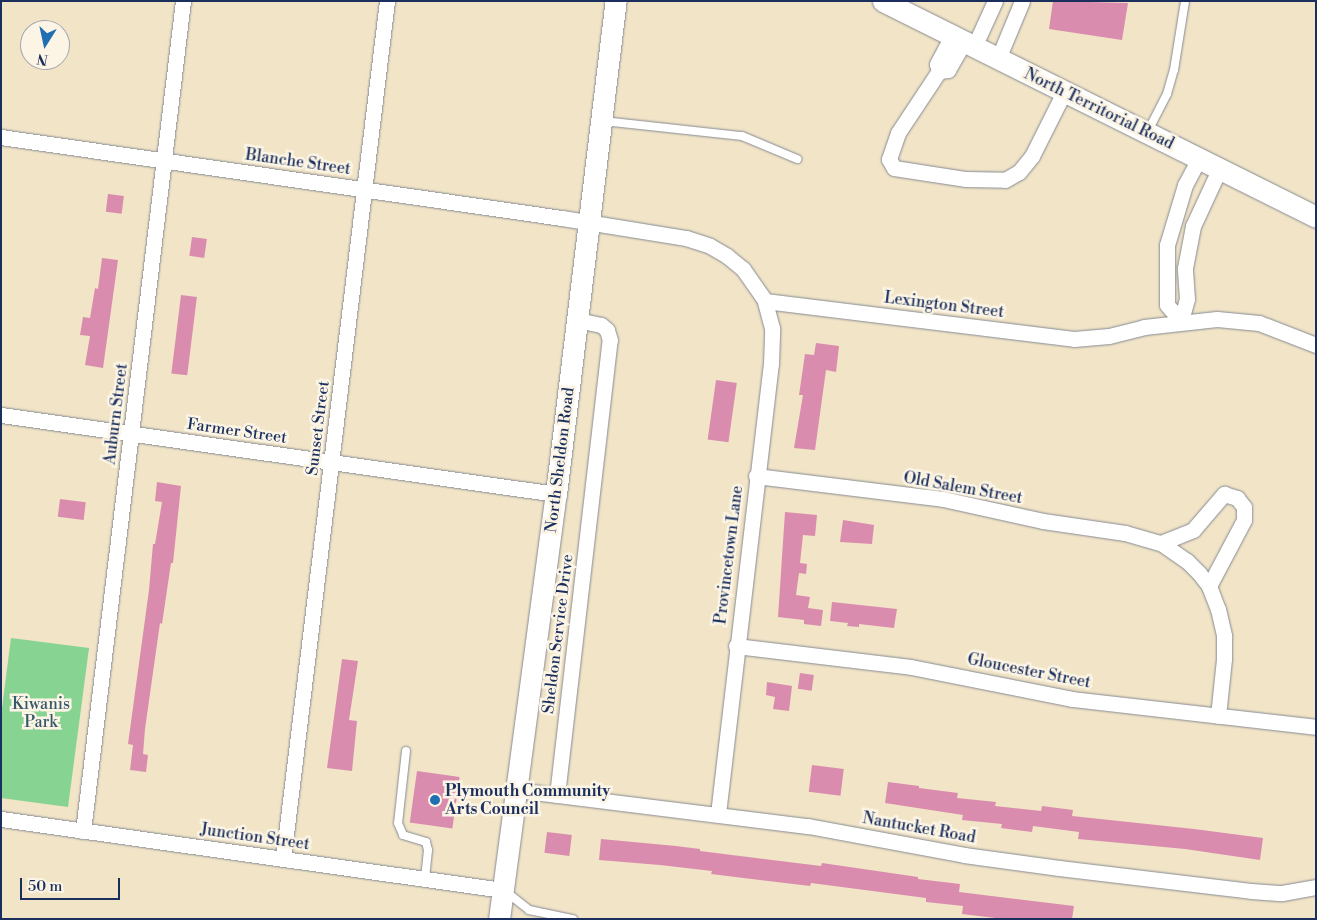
<!DOCTYPE html>
<style>
body{margin:0}
#map{position:relative;width:1317px;height:920px;overflow:hidden;background:#f1e4c7;font-family:"Libre Bodoni",serif}
div>[style]{position:absolute}
.green>*{inset:0;background:#86d392}
.building>*{inset:0;background:#da8cae;transform-origin:0 0}
.roads{filter:drop-shadow(0 0 1px #868a92) drop-shadow(0 0 1px #868a92)}
.lane>*{height:8px;margin:-4px;padding:0 4px;transform-origin:4px;border-radius:4px;background:#fff}
.street>*{height:15px;margin:-7.5px;padding:0 7.5px;transform-origin:7.5px;border-radius:7.5px;background:#fff}
.secondary>*{height:21px;margin:-10.5px;padding:0 10.5px;transform-origin:10.5px;border-radius:10.5px;background:#fff}
.dots>*{width:14px;height:14px;translate:-50% -50%;box-sizing:border-box;border:2px solid #fcf5e5;border-radius:50%}
span{translate:-50% -50%;white-space:nowrap;text-align:center;line-height:1.15;-webkit-text-stroke:5px #fcf5e5;paint-order:stroke}
.street-label{font-size:16px;color:#1b2f5e}
.park-label{font-size:16px;color:#36586b}
.poi-label{font-size:16px;color:#1b2f5e;font-weight:700}
.left{translate:0 -50%;text-align:left}
.frame{position:absolute;inset:0;border:2px solid #1b2f5e;pointer-events:none}
.north{position:absolute;left:20px;top:20px;width:50px;height:50px;box-sizing:border-box;background:#fcf5e5;border:1px solid #a2a6af;border-radius:50%;rotate:190deg;font-size:14px;font-weight:700;line-height:20px;text-align:center;color:#1b2f5e}
.north::after{content:'';display:block;margin:auto;width:18px;height:22px;background:#1f6fb2;clip-path:polygon(50% 0,100% 100%,50% 72%,0 100%)}
.scale{position:absolute;left:20px;top:878px;width:100px;height:22px;box-sizing:border-box;border:2px solid #1b2f5e;border-top:0;padding-left:6px;font-size:15px;line-height:18px;white-space:nowrap;color:#1b2f5e;-webkit-text-stroke:4px #fcf5e5;paint-order:stroke}
</style>
<div id="map">
<div class="green">
<i style="clip-path:polygon(11px 638px,89px 648px,68px 807px,1px 798px,1px 716px)"></i>
</div>
<div class="building">
<i style="clip-path:polygon(1053px 1px,1128px 3px,1122px 40px,1049px 29px)"></i>
<i style="left:108px;top:194px;width:16px;height:18px;rotate:7deg"></i>
<i style="left:192px;top:237px;width:15px;height:19px;rotate:8deg"></i>
<i style="clip-path:polygon(102px 258px,118px 260px,103px 368px,85px 365px,90px 336px,80px 335px,83px 317px,90px 318px,95px 288px,98px 289px)"></i>
<i style="left:181px;top:295px;width:16px;height:79px;rotate:7deg"></i>
<i style="clip-path:polygon(816px 343px,839px 346px,836px 372px,826px 370px,815px 450px,794px 448px,803px 395px,799px 395px,805px 354px,814px 355px)"></i>
<i style="left:716px;top:380px;width:21px;height:60px;rotate:8deg"></i>
<i style="clip-path:polygon(157px 482px,181px 486px,173px 563px,171px 563px,162px 624px,160px 623px,145px 729px,143px 754px,148px 755px,146px 772px,130px 770px,133px 745px,128px 744px,149px 590px,153px 544px,155px 544px,162px 502px,155px 501px)"></i>
<i style="left:60px;top:499px;width:26px;height:18px;rotate:7deg"></i>
<i style="clip-path:polygon(785px 512px,817px 515px,815px 536px,803px 535px,800px 563px,807px 564px,806px 574px,799px 573px,796px 595px,810px 597px,808px 608px,823px 610px,821px 626px,804px 624px,804px 620px,778px 617px)"></i>
<i style="clip-path:polygon(843px 520px,874px 525px,872px 544px,840px 542px)"></i>
<i style="clip-path:polygon(832px 602px,897px 609px,894px 628px,859px 624px,859px 627px,847px 626px,848px 623px,830px 621px)"></i>
<i style="clip-path:polygon(342px 659px,358px 661px,349px 720px,357px 721px,352px 771px,327px 768px)"></i>
<i style="left:800px;top:673px;width:14px;height:16px;rotate:8deg"></i>
<i style="clip-path:polygon(767px 682px,792px 686px,789px 711px,773px 709px,775px 697px,766px 695px)"></i>
<i style="left:812px;top:765px;width:32px;height:27px;rotate:7deg"></i>
<i style="left:417px;top:771px;width:43px;height:52px;rotate:8deg"></i>
<i style="clip-path:polygon(888px 782px,919px 786px,919px 788px,958px 793px,957px 798px,996px 802px,995px 806px,1041px 811px,1042px 806px,1073px 810px,1072px 816px,1194px 829px,1263px 838px,1260px 860px,1185px 849px,1078px 839px,1079px 832px,1033px 826px,1032px 832px,1001px 828px,1002px 824px,962px 820px,963px 815px,885px 803px)"></i>
<i style="left:547px;top:832px;width:25px;height:21px;rotate:7deg"></i>
<i style="clip-path:polygon(601px 839px,676px 846px,700px 849px,700px 851px,821px 866px,822px 863px,918px 877px,918px 879px,960px 884px,959px 892px,1074px 906px,1072px 919px,1004px 919px,962px 914px,963px 906px,926px 902px,926px 898px,811px 883px,810px 886px,711px 874px,712px 871px,660px 865px,599px 860px)"></i>
</div>
<div class="roads">
<div class="lane">
<i style="left:603px;top:121px;width:140px;rotate:6.2deg"></i>
<i style="left:742px;top:136px;width:60px;rotate:22.7deg"></i>
<i style="left:1147px;top:133px;width:44px;rotate:-62.9deg"></i>
<i style="left:1167px;top:94px;width:25px;rotate:-74deg"></i>
<i style="left:1174px;top:70px;width:70px;rotate:-80.9deg"></i>
<i style="left:406px;top:751px;width:72px;rotate:96.3deg"></i>
<i style="left:398px;top:823px;width:13px;rotate:67deg"></i>
<i style="left:403px;top:835px;width:24px;rotate:17deg"></i>
<i style="left:426px;top:842px;width:8px;rotate:76deg"></i>
<i style="left:428px;top:850px;width:29px;rotate:96deg"></i>
<i style="left:505px;top:891px;width:31px;rotate:38deg"></i>
<i style="left:529px;top:910px;width:45px;rotate:11.6deg"></i>
</div>
<div class="street">
<i style="left:964px;top:42px;width:32px;rotate:120deg"></i>
<i style="left:948px;top:70px;width:9px;rotate:174deg"></i>
<i style="left:939px;top:71px;width:74px;rotate:123.5deg"></i>
<i style="left:898px;top:133px;width:28px;rotate:109deg"></i>
<i style="left:889px;top:159px;width:10px;rotate:61deg"></i>
<i style="left:894px;top:168px;width:73px;rotate:8.7deg"></i>
<i style="left:966px;top:179px;width:39px;rotate:1deg"></i>
<i style="left:1005px;top:180px;width:16px;rotate:-30deg"></i>
<i style="left:1019px;top:172px;width:21px;rotate:-51deg"></i>
<i style="left:1032px;top:156px;width:72px;rotate:-63.4deg"></i>
<i style="left:974px;top:47px;width:51px;rotate:-65.5deg"></i>
<i style="left:998px;top:59px;width:63px;rotate:-67.5deg"></i>
<i style="left:939px;top:71px;width:7px;rotate:-106deg"></i>
<i style="left:937px;top:64px;width:32px;rotate:-62deg"></i>
<i style="left:1px;top:137px;width:567px;rotate:8.22deg"></i>
<i style="left:562px;top:218px;width:126px;rotate:9.2deg"></i>
<i style="left:686px;top:238px;width:25px;rotate:18deg"></i>
<i style="left:710px;top:246px;width:20px;rotate:30deg"></i>
<i style="left:727px;top:256px;width:21px;rotate:39deg"></i>
<i style="left:743px;top:269px;width:39px;rotate:55deg"></i>
<i style="left:765px;top:301px;width:311px;rotate:7deg"></i>
<i style="left:1074px;top:339px;width:35px;rotate:-5deg"></i>
<i style="left:1109px;top:336px;width:36px;rotate:-14deg"></i>
<i style="left:1144px;top:327px;width:73px;rotate:-6.3deg"></i>
<i style="left:1217px;top:319px;width:42px;rotate:5.4deg"></i>
<i style="left:1259px;top:323px;width:61px;rotate:21.1deg"></i>
<i style="left:1181px;top:321px;width:21px;rotate:-131deg"></i>
<i style="left:1167px;top:305px;width:60px;rotate:-90deg"></i>
<i style="left:1167px;top:245px;width:63px;rotate:-73.3deg"></i>
<i style="left:1185px;top:185px;width:30px;rotate:-62deg"></i>
<i style="left:1181px;top:321px;width:23px;rotate:-75deg"></i>
<i style="left:1187px;top:299px;width:31px;rotate:-94deg"></i>
<i style="left:1185px;top:268px;width:43px;rotate:-79.2deg"></i>
<i style="left:1193px;top:226px;width:62px;rotate:-65.1deg"></i>
<i style="left:1px;top:415px;width:561px;rotate:8.1deg"></i>
<i style="left:756px;top:476px;width:188px;rotate:7deg"></i>
<i style="left:943px;top:499px;width:102px;rotate:12.4deg"></i>
<i style="left:1043px;top:521px;width:83px;rotate:8.3deg"></i>
<i style="left:1125px;top:533px;width:37px;rotate:16deg"></i>
<i style="left:1161px;top:543px;width:32px;rotate:35deg"></i>
<i style="left:1187px;top:561px;width:17px;rotate:45deg"></i>
<i style="left:1199px;top:573px;width:16px;rotate:52deg"></i>
<i style="left:1209px;top:586px;width:25px;rotate:69deg"></i>
<i style="left:1218px;top:609px;width:28px;rotate:77deg"></i>
<i style="left:1224px;top:636px;width:23px;rotate:90deg"></i>
<i style="left:1224px;top:659px;width:57px;rotate:96deg"></i>
<i style="left:1161px;top:543px;width:35px;rotate:-22deg"></i>
<i style="left:1193px;top:530px;width:48px;rotate:-49.3deg"></i>
<i style="left:1224px;top:494px;width:14px;rotate:17deg"></i>
<i style="left:1237px;top:498px;width:11px;rotate:52deg"></i>
<i style="left:1244px;top:507px;width:13px;rotate:90deg"></i>
<i style="left:1244px;top:520px;width:75px;rotate:117.9deg"></i>
<i style="left:736px;top:646px;width:176px;rotate:6.8deg"></i>
<i style="left:911px;top:667px;width:164px;rotate:11.2deg"></i>
<i style="left:1072px;top:699px;width:246px;rotate:6.5deg"></i>
<i style="left:517px;top:790px;width:293px;rotate:7.1deg"></i>
<i style="left:808px;top:826px;width:159px;rotate:10.5deg"></i>
<i style="left:964px;top:855px;width:96px;rotate:7.8deg"></i>
<i style="left:1059px;top:868px;width:193px;rotate:6.8deg"></i>
<i style="left:1251px;top:891px;width:31px;rotate:4deg"></i>
<i style="left:1282px;top:893px;width:35px;rotate:-10deg"></i>
<i style="left:557px;top:795px;width:458px;rotate:-83.4deg"></i>
<i style="left:610px;top:340px;width:10px;rotate:-107deg"></i>
<i style="left:607px;top:330px;width:8px;rotate:-140deg"></i>
<i style="left:601px;top:325px;width:25px;rotate:-168deg"></i>
<i style="left:718px;top:814px;width:453px;rotate:-83.3deg"></i>
<i style="left:771px;top:364px;width:36px;rotate:-88deg"></i>
<i style="left:772px;top:328px;width:28px;rotate:-105deg"></i>
<i style="left:1px;top:819px;width:507px;rotate:8.05deg"></i>
<i style="left:83px;top:831px;width:836px;rotate:-83.13deg"></i>
<i style="left:283px;top:859px;width:864px;rotate:-83.09deg"></i>
</div>
<div class="secondary">
<i style="left:883px;top:1px;width:484px;rotate:26.5deg"></i>
<i style="left:499px;top:919px;width:429px;rotate:-82.4deg"></i>
<i style="left:556px;top:494px;width:497px;rotate:-83.1deg"></i>
</div>
</div>
<div class="dots">
<i style="left:435px;top:800px;background:#1f6fb2"></i>
</div>
<div class="street-label">
<span style="left:1099px;top:109px;rotate:26deg">North Territorial Road</span>
<span style="left:298px;top:162px;rotate:8deg">Blanche Street</span>
<span style="left:944px;top:305px;rotate:7deg">Lexington Street</span>
<span style="left:116px;top:414px;rotate:-83deg">Auburn Street</span>
<span style="left:318px;top:428px;rotate:-83deg">Sunset Street</span>
<span style="left:237px;top:431px;rotate:8deg">Farmer Street</span>
<span style="left:560px;top:460px;rotate:-83deg">North Sheldon Road</span>
<span style="left:963px;top:488px;rotate:10deg">Old Salem Street</span>
<span style="left:729px;top:555px;rotate:-83deg">Provincetown Lane</span>
<span style="left:558px;top:634px;rotate:-83deg">Sheldon Service Drive</span>
<span style="left:1029px;top:671px;rotate:11deg">Gloucester Street</span>
<span style="left:919px;top:828px;rotate:10deg">Nantucket Road</span>
<span style="left:255px;top:837px;rotate:8deg">Junction Street</span>
</div>
<div class="park-label">
<span style="left:41px;top:713px">Kiwanis<br>Park</span>
</div>
<div class="poi-label">
<span class="left" style="left:445px;top:800px">Plymouth Community<br>Arts Council</span>
</div>
<div class="frame"></div>
<div class="north">N</div>
<div class="scale">50 m</div>
</div>
